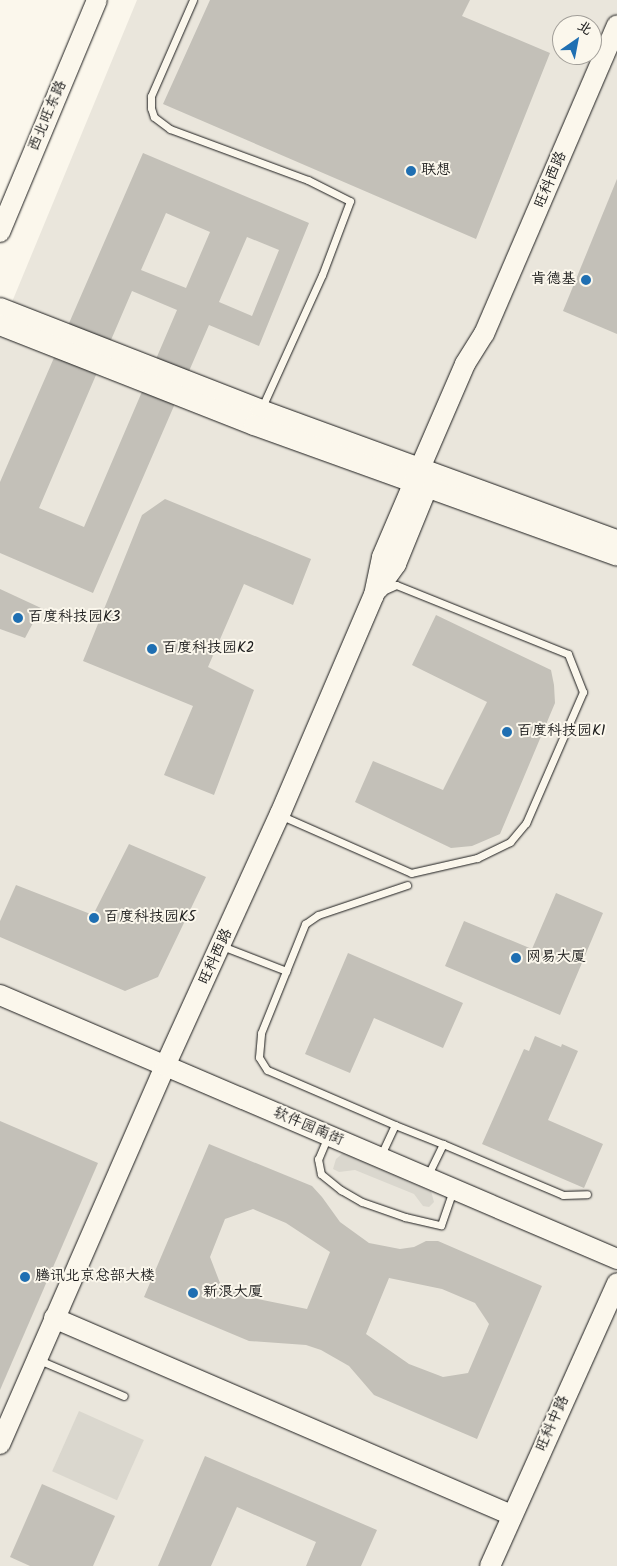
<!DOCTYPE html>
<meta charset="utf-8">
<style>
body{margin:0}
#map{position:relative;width:617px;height:1566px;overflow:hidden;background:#fbf7ec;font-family:Kalam,"LXGW WenKai TC",sans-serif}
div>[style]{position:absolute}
.built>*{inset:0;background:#eae6dc}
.green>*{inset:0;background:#dad7ce;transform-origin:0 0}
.building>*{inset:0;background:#c3c0b8}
.roads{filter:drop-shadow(0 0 1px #1c1c1c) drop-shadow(0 0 1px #1c1c1c)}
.lane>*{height:7px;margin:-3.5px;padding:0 3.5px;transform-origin:3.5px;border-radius:3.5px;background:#fbf7ec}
.secondary>*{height:20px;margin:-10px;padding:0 10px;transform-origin:10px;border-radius:10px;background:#fbf7ec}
.dots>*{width:14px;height:14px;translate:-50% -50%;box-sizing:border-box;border:2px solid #fbf7ec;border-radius:50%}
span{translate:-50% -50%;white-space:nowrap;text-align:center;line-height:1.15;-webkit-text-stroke:4px #fbf7ec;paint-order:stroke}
.street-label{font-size:15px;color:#1c1c1c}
.poi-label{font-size:15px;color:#1c1c1c}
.left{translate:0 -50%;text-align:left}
.right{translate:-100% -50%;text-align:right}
.north{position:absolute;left:552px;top:15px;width:50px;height:50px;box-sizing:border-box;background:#fbf7ec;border:1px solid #a29f99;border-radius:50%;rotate:33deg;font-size:14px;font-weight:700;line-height:20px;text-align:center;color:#1c1c1c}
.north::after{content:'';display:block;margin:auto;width:18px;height:22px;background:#1f6fb2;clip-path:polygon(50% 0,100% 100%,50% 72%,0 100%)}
</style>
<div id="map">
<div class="built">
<i style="clip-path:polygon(evenodd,137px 0,617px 0,617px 1566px,0 1566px,0 331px,137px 0,562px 25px,592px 25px,592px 55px,562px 55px,562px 25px)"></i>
</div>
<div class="green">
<i style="clip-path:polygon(343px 1153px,431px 1191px,434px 1202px,429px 1207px,423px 1206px,414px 1194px,355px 1170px,339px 1172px,333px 1169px,336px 1159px)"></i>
<i style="left:79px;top:1411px;width:71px;height:66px;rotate:24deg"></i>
</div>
<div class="building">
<i style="clip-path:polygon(210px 0,470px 0,462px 16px,550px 53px,476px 239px,163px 104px)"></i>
<i style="clip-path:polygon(evenodd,143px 153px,309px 223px,259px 346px,209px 325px,93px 593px,0 553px,0 482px,143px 153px,166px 213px,210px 232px,186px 288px,141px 270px,166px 213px,143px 153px,247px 237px,279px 250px,252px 316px,219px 302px,247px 237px,143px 153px,132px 291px,177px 310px,84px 527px,39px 508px,132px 291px)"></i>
<i style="clip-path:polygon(617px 179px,617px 334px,563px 311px)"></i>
<i style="clip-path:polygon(165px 499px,311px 559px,293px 605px,244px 584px,208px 667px,254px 690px,214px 795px,164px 775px,193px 706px,83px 661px,142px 515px)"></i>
<i style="clip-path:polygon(0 589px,41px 608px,25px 638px,0 629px)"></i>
<i style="clip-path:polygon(436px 615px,551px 670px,554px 685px,555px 703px,500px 834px,472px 846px,451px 848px,355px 802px,373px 761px,443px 790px,487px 702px,412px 665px)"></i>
<i style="clip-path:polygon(129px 844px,206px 877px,158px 977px,125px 991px,0 937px,0 921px,16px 885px,93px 915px)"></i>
<i style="clip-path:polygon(556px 893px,603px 913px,560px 1015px,445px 966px,464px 921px,532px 949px)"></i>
<i style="clip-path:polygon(348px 953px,463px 1003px,443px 1048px,374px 1018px,350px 1073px,305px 1054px)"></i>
<i style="clip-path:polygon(535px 1036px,561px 1047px,562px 1044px,578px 1051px,548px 1120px,603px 1144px,584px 1188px,482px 1144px,524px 1049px,529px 1051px)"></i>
<i style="clip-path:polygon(0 1121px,98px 1163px,0 1390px)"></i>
<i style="clip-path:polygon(evenodd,209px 1144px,312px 1186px,322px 1197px,340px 1222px,369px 1243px,400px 1249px,414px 1247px,426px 1241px,438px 1241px,542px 1286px,477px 1439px,374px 1395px,349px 1366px,321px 1350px,306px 1345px,249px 1341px,144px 1297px,209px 1144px,253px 1209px,286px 1223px,330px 1252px,307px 1309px,253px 1298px,220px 1283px,210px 1257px,225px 1219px,253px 1209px,209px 1144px,389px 1278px,442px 1289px,475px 1303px,489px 1324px,468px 1373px,443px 1377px,409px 1364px,366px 1334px,389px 1278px)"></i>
<i style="clip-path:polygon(205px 1456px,377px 1530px,361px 1566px,306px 1566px,316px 1542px,237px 1507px,211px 1566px,158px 1566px)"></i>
<i style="clip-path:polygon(42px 1484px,115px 1516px,93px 1566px,30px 1566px,10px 1557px)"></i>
</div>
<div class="roads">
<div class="lane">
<i style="left:193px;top:0;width:105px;rotate:113.6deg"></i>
<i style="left:151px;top:96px;width:12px;rotate:90deg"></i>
<i style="left:151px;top:108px;width:9px;rotate:72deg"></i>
<i style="left:154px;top:117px;width:20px;rotate:37deg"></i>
<i style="left:170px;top:129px;width:147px;rotate:20.3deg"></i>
<i style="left:308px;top:180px;width:47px;rotate:26.6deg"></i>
<i style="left:350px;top:201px;width:79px;rotate:110.7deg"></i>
<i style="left:322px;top:275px;width:145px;rotate:114.4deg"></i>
<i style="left:282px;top:816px;width:141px;rotate:23.8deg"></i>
<i style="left:411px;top:873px;width:68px;rotate:-12.8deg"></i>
<i style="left:477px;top:858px;width:37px;rotate:-26deg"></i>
<i style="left:510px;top:842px;width:25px;rotate:-50deg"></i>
<i style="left:526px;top:823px;width:143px;rotate:-66.5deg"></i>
<i style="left:583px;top:692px;width:41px;rotate:-111.5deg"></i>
<i style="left:568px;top:654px;width:185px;rotate:-158.1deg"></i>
<i style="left:396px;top:585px;width:14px;rotate:155deg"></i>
<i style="left:222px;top:946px;width:69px;rotate:21.3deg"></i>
<i style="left:395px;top:1125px;width:139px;rotate:-156.7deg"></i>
<i style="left:267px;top:1070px;width:15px;rotate:-122deg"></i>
<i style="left:259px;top:1057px;width:24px;rotate:-85deg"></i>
<i style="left:261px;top:1033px;width:118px;rotate:-68deg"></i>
<i style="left:305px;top:924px;width:16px;rotate:-35deg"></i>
<i style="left:318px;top:915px;width:94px;rotate:-18.6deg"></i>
<i style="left:328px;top:1136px;width:25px;rotate:113deg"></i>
<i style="left:318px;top:1159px;width:15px;rotate:79deg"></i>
<i style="left:321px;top:1174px;width:26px;rotate:39deg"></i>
<i style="left:341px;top:1190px;width:24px;rotate:30deg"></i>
<i style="left:362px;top:1202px;width:46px;rotate:19.2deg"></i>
<i style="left:405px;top:1217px;width:37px;rotate:13deg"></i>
<i style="left:441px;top:1225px;width:37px;rotate:-71deg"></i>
<i style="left:443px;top:1144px;width:130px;rotate:23deg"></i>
<i style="left:563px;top:1195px;width:24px;rotate:-2deg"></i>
<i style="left:380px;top:1157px;width:35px;rotate:-65deg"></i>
<i style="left:395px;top:1125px;width:52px;rotate:21.6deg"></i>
<i style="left:443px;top:1144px;width:37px;rotate:116deg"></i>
<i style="left:39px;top:1360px;width:92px;rotate:23deg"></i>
</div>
<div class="secondary">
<i style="left:0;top:232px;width:251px;rotate:-67.3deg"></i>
<i style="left:0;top:308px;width:280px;rotate:21.3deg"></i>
<i style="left:261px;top:410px;width:379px;rotate:20.1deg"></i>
<i style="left:0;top:325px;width:273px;rotate:21.5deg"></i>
<i style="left:254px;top:425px;width:386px;rotate:19.8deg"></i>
<i style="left:378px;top:589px;width:31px;rotate:-54deg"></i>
<i style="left:396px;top:564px;width:95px;rotate:-67.8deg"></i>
<i style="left:0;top:995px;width:671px;rotate:23.16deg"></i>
<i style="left:54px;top:1318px;width:499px;rotate:23.3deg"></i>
<i style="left:0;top:1444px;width:412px;rotate:-66.4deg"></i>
<i style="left:165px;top:1066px;width:277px;rotate:-65.5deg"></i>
<i style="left:280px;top:814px;width:238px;rotate:-66.8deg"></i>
<i style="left:374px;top:595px;width:39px;rotate:-78deg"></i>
<i style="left:382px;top:557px;width:82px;rotate:-66.9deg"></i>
<i style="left:414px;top:482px;width:129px;rotate:-66.6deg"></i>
<i style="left:465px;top:364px;width:36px;rotate:-58deg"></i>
<i style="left:484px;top:334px;width:336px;rotate:-66.7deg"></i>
<i style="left:490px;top:1566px;width:310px;rotate:-65.8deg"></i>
</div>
</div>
<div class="dots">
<i style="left:411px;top:171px;background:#1f6fb2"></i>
<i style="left:586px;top:280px;background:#1f6fb2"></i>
<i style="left:18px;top:618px;background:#1f6fb2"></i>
<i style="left:152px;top:649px;background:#1f6fb2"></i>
<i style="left:507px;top:732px;background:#1f6fb2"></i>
<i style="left:94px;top:918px;background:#1f6fb2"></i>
<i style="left:516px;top:958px;background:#1f6fb2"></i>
<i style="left:25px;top:1277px;background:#1f6fb2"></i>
<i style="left:193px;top:1293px;background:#1f6fb2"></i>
</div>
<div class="street-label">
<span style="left:48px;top:116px;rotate:-67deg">西北旺东路</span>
<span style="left:551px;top:180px;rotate:-67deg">旺科西路</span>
<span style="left:216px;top:957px;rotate:-65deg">旺科西路</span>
<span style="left:308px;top:1127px;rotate:23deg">软件园南街</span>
<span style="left:553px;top:1424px;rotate:-66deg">旺科中路</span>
</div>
<div class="poi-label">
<span class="left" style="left:421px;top:171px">联想</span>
<span class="right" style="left:576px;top:280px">肯德基</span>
<span class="left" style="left:28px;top:618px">百度科技园K3</span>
<span class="left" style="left:162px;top:649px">百度科技园K2</span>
<span class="left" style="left:517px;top:732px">百度科技园K1</span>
<span class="left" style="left:104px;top:918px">百度科技园K5</span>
<span class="left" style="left:526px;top:958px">网易大厦</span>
<span class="left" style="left:35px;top:1277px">腾讯北京总部大楼</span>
<span class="left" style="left:203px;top:1293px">新浪大厦</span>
</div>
<div class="north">北</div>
</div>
